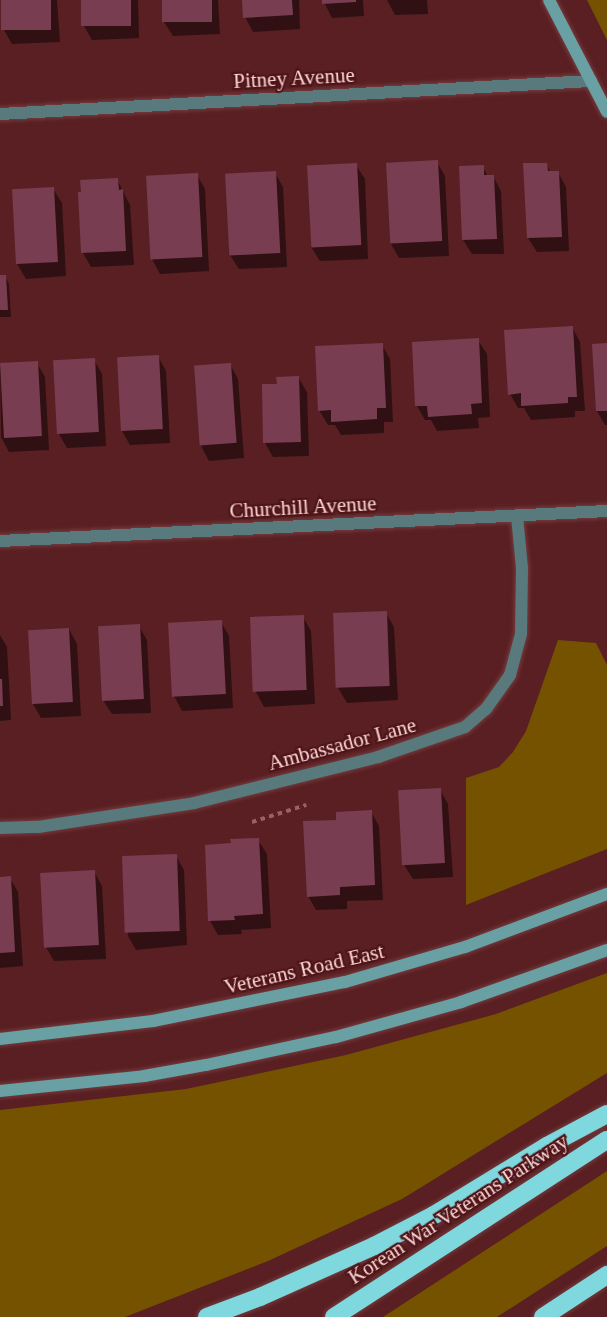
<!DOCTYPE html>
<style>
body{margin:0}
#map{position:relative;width:607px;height:1317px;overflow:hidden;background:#5a1f22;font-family:"Times New Roman",serif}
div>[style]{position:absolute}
.green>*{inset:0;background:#755200}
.shadow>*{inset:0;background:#0007}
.building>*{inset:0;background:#793d51;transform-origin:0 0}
.path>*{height:4px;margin-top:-2px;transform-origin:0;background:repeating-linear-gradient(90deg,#966264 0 4.5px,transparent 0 9px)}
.roads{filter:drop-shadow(0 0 2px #743c3f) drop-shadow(0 0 2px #743c3f)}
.street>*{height:12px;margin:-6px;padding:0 6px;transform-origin:6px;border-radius:6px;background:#587a7c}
.secondary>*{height:12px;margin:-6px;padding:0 6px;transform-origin:6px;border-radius:6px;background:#68a0a3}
.highway>*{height:18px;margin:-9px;padding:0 9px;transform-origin:9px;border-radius:9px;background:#7ed8dd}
span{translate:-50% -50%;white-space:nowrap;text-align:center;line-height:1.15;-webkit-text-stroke:4.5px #4e1418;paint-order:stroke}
.street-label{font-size:21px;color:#fed7d6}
</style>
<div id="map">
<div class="green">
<i style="clip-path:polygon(587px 0,607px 0,607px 40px)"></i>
<i style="clip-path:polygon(558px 640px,596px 643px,607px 665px,607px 849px,466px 905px,466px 778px,499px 767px,513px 752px,526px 731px)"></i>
<i style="clip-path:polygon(607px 973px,607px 1073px,402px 1199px,268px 1261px,125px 1317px,0 1317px,0 1110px,186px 1089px,346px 1055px,496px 1014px)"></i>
<i style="clip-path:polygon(607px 1171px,607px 1246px,497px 1317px,383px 1317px)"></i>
</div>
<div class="shadow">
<i style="clip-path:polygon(2px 0,57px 0,60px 42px,12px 44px,4px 30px)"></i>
<i style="clip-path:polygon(83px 0,138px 0,139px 38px,92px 40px,84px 26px)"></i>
<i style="clip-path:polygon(163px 0,218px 0,220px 34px,173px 36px,164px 22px)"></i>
<i style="clip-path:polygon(244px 0,299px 0,300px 29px,253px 32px,245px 17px)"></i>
<i style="clip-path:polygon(323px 0,363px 0,364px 16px,332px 18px)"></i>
<i style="clip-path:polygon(387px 0,427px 0,428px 14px,395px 15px)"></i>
<i style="clip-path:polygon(437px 162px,445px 176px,449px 256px,399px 258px,391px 244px)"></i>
<i style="clip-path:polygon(546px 164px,551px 173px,558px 172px,566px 187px,569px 251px,537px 252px,528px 238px)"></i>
<i style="clip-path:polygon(356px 165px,365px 179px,368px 259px,320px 261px,311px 247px)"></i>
<i style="clip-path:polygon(483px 167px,488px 177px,493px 176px,501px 191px,504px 254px,472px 254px,463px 240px)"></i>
<i style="clip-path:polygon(275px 173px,283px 187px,287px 267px,239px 269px,230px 255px)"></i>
<i style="clip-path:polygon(197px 175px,205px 189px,209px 271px,160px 274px,152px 259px)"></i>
<i style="clip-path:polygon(117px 179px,130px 205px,134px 265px,91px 267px,83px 253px)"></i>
<i style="clip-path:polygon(53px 189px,62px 203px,66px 276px,26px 279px,17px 264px)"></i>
<i style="clip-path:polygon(5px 276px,9px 284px,11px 317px,0 317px,0 277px)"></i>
<i style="clip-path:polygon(572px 327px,580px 342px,585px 411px,575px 411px,575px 417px,531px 420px,524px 408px,518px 408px,510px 394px)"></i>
<i style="clip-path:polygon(478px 340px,487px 354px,490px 417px,478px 418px,479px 428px,437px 431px,431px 420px,425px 420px,417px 406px)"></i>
<i style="clip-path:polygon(382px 345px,390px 359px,393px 422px,384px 422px,384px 433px,341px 435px,335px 425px,328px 425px,319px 410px)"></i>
<i style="clip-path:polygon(607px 345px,607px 425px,605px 425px,597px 411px,593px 346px)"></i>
<i style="clip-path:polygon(158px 356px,166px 371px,170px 443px,130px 445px,122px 431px)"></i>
<i style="clip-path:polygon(94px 360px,102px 374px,106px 446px,67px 448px,59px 434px,55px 362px)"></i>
<i style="clip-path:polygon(37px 363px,45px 377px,49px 450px,9px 452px,1px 437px,0 365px)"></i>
<i style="clip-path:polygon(230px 364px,238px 379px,244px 458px,209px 461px,201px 446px)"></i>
<i style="clip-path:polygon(298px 377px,307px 392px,309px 456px,273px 457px,265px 443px,278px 385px)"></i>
<i style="clip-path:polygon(386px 613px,394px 627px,398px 700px,347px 703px,338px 688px)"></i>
<i style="clip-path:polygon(303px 617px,311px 631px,315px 704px,264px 707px,256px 692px)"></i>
<i style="clip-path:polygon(221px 622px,229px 636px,233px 708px,182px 711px,174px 696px)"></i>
<i style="clip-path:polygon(139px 626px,147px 640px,151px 713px,112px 714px,103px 700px)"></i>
<i style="clip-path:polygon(69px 629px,77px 644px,81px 716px,41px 718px,33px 704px)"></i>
<i style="clip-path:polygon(0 635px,7px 647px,11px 720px,0 721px)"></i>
<i style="clip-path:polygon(440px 790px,448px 804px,453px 877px,413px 879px,404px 865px)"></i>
<i style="clip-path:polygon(371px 812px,379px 826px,383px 900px,347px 901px,347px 909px,316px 910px,308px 896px,338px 821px)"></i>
<i style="clip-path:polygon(258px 840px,267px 854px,271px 928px,241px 930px,242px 934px,218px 935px,210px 921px,232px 844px)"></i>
<i style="clip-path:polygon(176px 856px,184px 870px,187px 945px,136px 950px,128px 936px,124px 861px)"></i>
<i style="clip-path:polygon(94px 871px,102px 886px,106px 959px,54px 961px,46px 947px,42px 874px)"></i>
<i style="clip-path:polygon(0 878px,10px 878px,18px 892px,23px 966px,0 968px)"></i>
</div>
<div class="building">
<i style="left:1px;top:0;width:50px;height:30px"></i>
<i style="left:81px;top:0;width:50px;height:26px"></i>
<i style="left:162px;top:0;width:50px;height:22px"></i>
<i style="clip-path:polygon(242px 0,292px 0,293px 15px,243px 18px)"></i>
<i style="clip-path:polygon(322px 0,356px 0,356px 2px,322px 4px)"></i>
<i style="left:438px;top:160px;width:81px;height:52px;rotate:87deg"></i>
<i style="left:357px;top:163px;width:82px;height:50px;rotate:87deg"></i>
<i style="clip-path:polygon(523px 163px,547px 163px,548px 171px,559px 171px,562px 237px,527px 238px)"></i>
<i style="clip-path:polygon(484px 165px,484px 175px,494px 175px,497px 239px,462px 240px,459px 166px)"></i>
<i style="left:276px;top:171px;width:82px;height:51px;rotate:87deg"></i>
<i style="left:198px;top:173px;width:84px;height:52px;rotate:87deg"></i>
<i style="clip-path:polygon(118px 178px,119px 190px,123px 189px,126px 251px,81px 253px,78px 192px,81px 192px,80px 180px)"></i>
<i style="left:54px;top:187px;width:75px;height:42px;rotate:87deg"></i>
<i style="clip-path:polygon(0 275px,6px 275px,8px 310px,0 310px)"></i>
<i style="clip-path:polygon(573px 326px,577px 397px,568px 397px,568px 403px,521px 406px,521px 393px,508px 395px,504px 330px)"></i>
<i style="clip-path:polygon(479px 338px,482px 403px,471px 404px,472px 414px,428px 417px,427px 406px,415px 406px,412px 342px)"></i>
<i style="clip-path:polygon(383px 343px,386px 408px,377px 408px,377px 419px,331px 422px,331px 410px,318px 411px,315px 346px)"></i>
<i style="clip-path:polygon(607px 343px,607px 411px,596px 411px,592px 344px)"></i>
<i style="left:159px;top:355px;width:74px;height:42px;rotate:87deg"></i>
<i style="left:95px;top:358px;width:74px;height:42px;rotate:87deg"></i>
<i style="left:38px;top:361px;width:75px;height:38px;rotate:87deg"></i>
<i style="left:231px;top:363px;width:80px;height:37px;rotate:86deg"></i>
<i style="clip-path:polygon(299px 376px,301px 442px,263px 443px,262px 384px,277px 384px,276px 377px)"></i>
<i style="left:387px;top:611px;width:75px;height:54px;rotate:88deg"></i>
<i style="left:304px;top:615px;width:75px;height:54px;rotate:88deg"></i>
<i style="left:222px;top:620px;width:74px;height:54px;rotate:87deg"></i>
<i style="left:140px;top:624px;width:75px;height:42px;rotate:87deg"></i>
<i style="left:69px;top:628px;width:74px;height:41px;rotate:87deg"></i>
<i style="clip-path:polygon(0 679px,2px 679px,3px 706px,0 706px)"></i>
<i style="left:441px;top:788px;width:75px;height:43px;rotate:87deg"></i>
<i style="clip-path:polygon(372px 810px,375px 885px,340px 887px,340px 895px,307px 897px,303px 821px,336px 820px,336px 812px)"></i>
<i style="clip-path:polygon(259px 838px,263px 914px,234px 916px,235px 920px,208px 921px,205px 845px,231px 843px,230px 839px)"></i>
<i style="left:177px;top:854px;width:77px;height:55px;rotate:88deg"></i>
<i style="left:95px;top:870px;width:75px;height:55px;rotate:87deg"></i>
<i style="clip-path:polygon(11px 876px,15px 952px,0 953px,0 877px)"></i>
</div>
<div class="path">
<i style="left:252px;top:822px;width:57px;rotate:-17.5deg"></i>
</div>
<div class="roads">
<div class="street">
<i style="left:0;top:114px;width:592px;rotate:-3.2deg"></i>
<i style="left:0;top:541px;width:608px;rotate:-2.83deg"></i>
<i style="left:0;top:828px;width:38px;rotate:-2deg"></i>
<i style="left:38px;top:827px;width:158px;rotate:-8.7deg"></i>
<i style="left:194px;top:803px;width:190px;rotate:-14deg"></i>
<i style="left:378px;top:757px;width:92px;rotate:-19deg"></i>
<i style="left:465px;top:727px;width:28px;rotate:-41deg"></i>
<i style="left:486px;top:709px;width:42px;rotate:-54.8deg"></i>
<i style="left:510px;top:675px;width:42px;rotate:-75deg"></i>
<i style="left:521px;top:634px;width:66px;rotate:-89.1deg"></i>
<i style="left:522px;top:568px;width:52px;rotate:-95.5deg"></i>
</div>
<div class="secondary">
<i style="left:549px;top:0;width:126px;rotate:62.6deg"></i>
<i style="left:0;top:1039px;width:154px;rotate:-6.7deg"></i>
<i style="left:153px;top:1021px;width:196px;rotate:-11.5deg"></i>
<i style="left:345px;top:982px;width:125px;rotate:-16.3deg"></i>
<i style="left:465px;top:947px;width:152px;rotate:-20.5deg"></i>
<i style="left:0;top:1091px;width:145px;rotate:-5.9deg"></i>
<i style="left:144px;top:1076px;width:63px;rotate:-10.1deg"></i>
<i style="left:206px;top:1065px;width:133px;rotate:-12.2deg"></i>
<i style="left:336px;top:1037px;width:130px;rotate:-15.6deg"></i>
<i style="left:461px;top:1002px;width:155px;rotate:-19.6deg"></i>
</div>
<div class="highway">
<i style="left:207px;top:1317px;width:57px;rotate:-20.7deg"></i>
<i style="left:260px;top:1297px;width:125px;rotate:-24.1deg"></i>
<i style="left:374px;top:1246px;width:68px;rotate:-27.3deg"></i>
<i style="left:434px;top:1215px;width:132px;rotate:-31.4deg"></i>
<i style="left:547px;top:1146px;width:68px;rotate:-28.1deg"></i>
<i style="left:334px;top:1317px;width:325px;rotate:-33deg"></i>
<i style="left:543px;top:1317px;width:77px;rotate:-33.3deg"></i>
</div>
</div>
<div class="street-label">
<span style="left:294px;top:78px;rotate:-3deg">Pitney Avenue</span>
<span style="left:303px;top:507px;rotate:-3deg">Churchill Avenue</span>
<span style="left:342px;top:744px;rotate:-15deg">Ambassador Lane</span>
<span style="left:304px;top:969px;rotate:-13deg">Veterans Road East</span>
<span style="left:458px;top:1209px;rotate:-33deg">Korean War Veterans Parkway</span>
</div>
</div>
